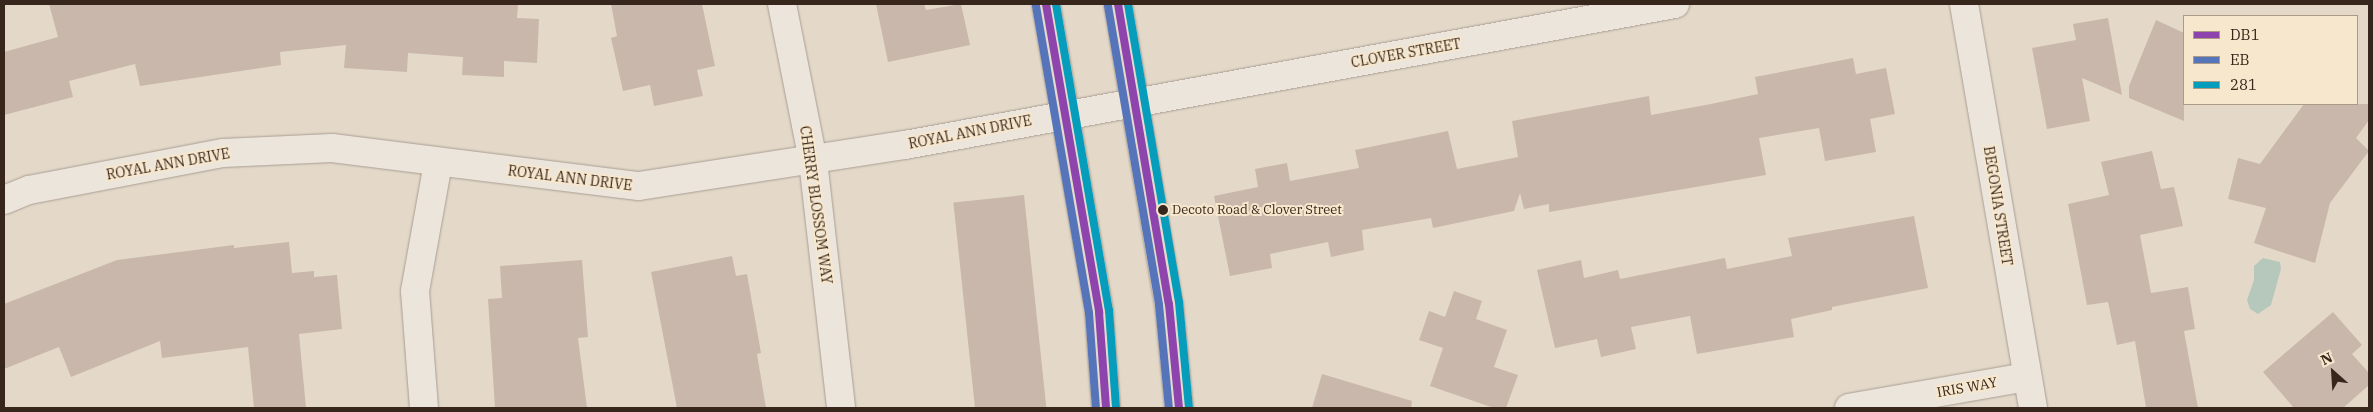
<!DOCTYPE html>
<style>
body{margin:0}
#map{position:relative;width:2373px;height:412px;overflow:hidden;background:#e4d9c9;font-family:"IBM Plex Serif",serif}
div>[style]{position:absolute}
.water>*{inset:0;background:#b5c8bb}
.building>*{inset:0;background:#c8b7aa;transform-origin:0 0}
.roads{filter:drop-shadow(0 0 1px #a99e93) drop-shadow(0 0 1px #a99e93)}
.minor>*{height:28px;margin:-14px;padding:0 14px;transform-origin:14px;border-radius:14px;background:#ece5dc}
.major>*{height:28px;margin:-14px;padding:0 14px;transform-origin:14px;border-radius:14px;background:#e4dbcc}
.bus-1>*{height:8px;margin:-4px;padding:0 4px;transform-origin:4px;border-radius:4px;background:#8e44ad}
.bus-2>*{height:8px;margin:-4px;padding:0 4px;transform-origin:4px;border-radius:4px;background:#5674b9}
.bus-3>*{height:8px;margin:-4px;padding:0 4px;transform-origin:4px;border-radius:4px;background:#069cbc}
.dots>*{width:14px;height:14px;translate:-50% -50%;box-sizing:border-box;border:2px solid #f7e7cd;border-radius:50%}
span{translate:-50% -50%;white-space:nowrap;text-align:center;line-height:1.15;-webkit-text-stroke:4px #f7e7cd;paint-order:stroke}
.bus-label{font-size:13px;color:#37261b}
.left{translate:0 -50%;text-align:left}
.street-label{font-size:14px;color:#37261b}
.frame{position:absolute;inset:0;border:5px solid #37261b;pointer-events:none}
.legend{position:absolute;left:2183px;top:15px;width:175px;height:90px;box-sizing:border-box;background:#f7e7cd;border:1px solid #aa9a86;margin:0;padding:6px 9px;list-style:none;font-size:15px;color:#37261b}
.legend li{display:flex;align-items:center;gap:10px;height:25px}
.legend b{width:25px;border:1px solid #aa9a86}
.north{position:absolute;left:2308px;top:347px;width:50px;height:50px;-webkit-text-stroke:4px #f7e7cd;paint-order:stroke;rotate:334deg;font-size:14px;font-weight:700;line-height:20px;text-align:center;color:#37261b}
.north::after{content:'';display:block;margin:auto;width:18px;height:22px;background:#37261b;clip-path:polygon(50% 0,100% 100%,50% 72%,0 100%)}
</style>
<div id="map">
<div class="water">
<i style="clip-path:polygon(2263px 258px,2280px 262px,2281px 269px,2271px 305px,2258px 314px,2250px 309px,2247px 300px,2254px 280px,2254px 266px)"></i>
</div>
<div class="building">
<i style="clip-path:polygon(49px 4px,518px 4px,517px 18px,539px 19px,537px 63px,504px 61px,504px 77px,462px 75px,463px 57px,408px 53px,407px 72px,344px 68px,346px 45px,280px 52px,281px 65px,140px 86px,135px 64px,69px 81px,73px 97px,4px 115px,4px 52px,58px 37px)"></i>
<i style="clip-path:polygon(611px 4px,702px 4px,715px 66px,697px 70px,703px 96px,654px 106px,650px 85px,623px 91px,611px 38px,617px 36px)"></i>
<i style="clip-path:polygon(876px 4px,924px 4px,926px 10px,961px 4px,970px 45px,888px 62px)"></i>
<i style="clip-path:polygon(2108px 18px,2122px 95px,2082px 78px,2090px 121px,2047px 129px,2032px 48px,2076px 40px,2073px 24px)"></i>
<i style="clip-path:polygon(2156px 20px,2184px 33px,2184px 121px,2129px 98px,2129px 86px)"></i>
<i style="clip-path:polygon(1853px 58px,1856px 74px,1886px 68px,1895px 114px,1870px 119px,1876px 152px,1825px 161px,1819px 128px,1759px 138px,1766px 175px,1549px 212px,1549px 204px,1524px 209px,1520px 193px,1514px 211px,1433px 228px,1431px 218px,1362px 230px,1364px 250px,1331px 257px,1328px 242px,1270px 254px,1272px 268px,1230px 276px,1214px 196px,1258px 187px,1255px 169px,1287px 163px,1290px 181px,1359px 168px,1355px 150px,1448px 131px,1457px 169px,1518px 157px,1512px 121px,1649px 96px,1651px 115px,1711px 104px,1758px 94px,1755px 77px)"></i>
<i style="clip-path:polygon(2304px 104px,2369px 104px,2369px 120px,2356px 138px,2369px 151px,2330px 203px,2315px 263px,2254px 243px,2266px 208px,2228px 199px,2238px 158px,2260px 164px)"></i>
<i style="clip-path:polygon(2152px 151px,2161px 189px,2174px 187px,2183px 226px,2140px 235px,2151px 293px,2188px 287px,2195px 329px,2184px 331px,2198px 408px,2146px 408px,2135px 341px,2117px 345px,2108px 302px,2087px 305px,2068px 204px,2109px 195px,2101px 162px)"></i>
<i style="left:1024px;top:195px;width:214px;height:71px;rotate:84deg"></i>
<i style="clip-path:polygon(1914px 216px,1928px 288px,1832px 307px,1832px 310px,1791px 319px,1794px 337px,1697px 354px,1690px 316px,1631px 327px,1636px 349px,1601px 357px,1597px 339px,1555px 348px,1537px 270px,1581px 260px,1584px 278px,1618px 270px,1620px 279px,1725px 258px,1727px 269px,1792px 256px,1788px 238px)"></i>
<i style="clip-path:polygon(289px 242px,292px 273px,314px 271px,314px 277px,337px 275px,342px 329px,299px 334px,306px 408px,254px 408px,248px 347px,162px 358px,160px 341px,71px 377px,59px 347px,4px 369px,4px 304px,117px 260px,234px 245px,234px 248px)"></i>
<i style="clip-path:polygon(732px 256px,736px 276px,747px 274px,761px 353px,757px 354px,766px 408px,677px 408px,651px 272px)"></i>
<i style="clip-path:polygon(582px 260px,588px 337px,578px 338px,587px 408px,495px 408px,488px 299px,502px 298px,500px 266px)"></i>
<i style="clip-path:polygon(1454px 291px,1482px 301px,1476px 319px,1507px 330px,1494px 367px,1518px 375px,1506px 408px,1494px 408px,1430px 386px,1443px 348px,1419px 340px,1429px 311px,1445px 317px)"></i>
<i style="clip-path:polygon(2333px 312px,2362px 345px,2352px 354px,2369px 373px,2369px 385px,2343px 408px,2294px 408px,2263px 372px)"></i>
<i style="clip-path:polygon(1322px 374px,1412px 401px,1411px 408px,1312px 408px)"></i>
</div>
<div class="roads">
<div class="minor">
<i style="left:782px;top:4px;width:160px;rotate:78.8deg"></i>
<i style="left:813px;top:161px;width:249px;rotate:83.5deg"></i>
<i style="left:1964px;top:4px;width:410px;rotate:80.3deg"></i>
<i style="left:4px;top:200px;width:27px;rotate:-22deg"></i>
<i style="left:29px;top:190px;width:197px;rotate:-10.8deg"></i>
<i style="left:223px;top:153px;width:109px;rotate:-2.6deg"></i>
<i style="left:332px;top:148px;width:309px;rotate:7.1deg"></i>
<i style="left:639px;top:186px;width:269px;rotate:-8.8deg"></i>
<i style="left:905px;top:145px;width:783px;rotate:-10.38deg"></i>
<i style="left:424px;top:408px;width:117px;rotate:-94.4deg"></i>
<i style="left:415px;top:291px;width:130px;rotate:-79.8deg"></i>
<i style="left:1849px;top:408px;width:180px;rotate:-9.9deg"></i>
</div>
<div class="major">
<i style="left:1046px;top:4px;width:313px;rotate:80.2deg"></i>
<i style="left:1099px;top:312px;width:96px;rotate:85.8deg"></i>
<i style="left:1118px;top:4px;width:304px;rotate:80.4deg"></i>
<i style="left:1169px;top:304px;width:104px;rotate:84.5deg"></i>
</div>
</div>
<div class="bus-1">
<i style="left:1046px;top:4px;width:313px;rotate:80.2deg"></i>
<i style="left:1099px;top:312px;width:96px;rotate:85.8deg"></i>
<i style="left:1118px;top:4px;width:304px;rotate:80.4deg"></i>
<i style="left:1169px;top:304px;width:104px;rotate:84.5deg"></i>
</div>
<div class="bus-2">
<i style="left:1036px;top:6px;width:312px;rotate:80.2deg"></i>
<i style="left:1089px;top:313px;width:95px;rotate:85.8deg"></i>
<i style="left:1108px;top:6px;width:303px;rotate:80.3deg"></i>
<i style="left:1159px;top:305px;width:103px;rotate:84.5deg"></i>
</div>
<div class="bus-3">
<i style="left:1056px;top:4px;width:311px;rotate:80.2deg"></i>
<i style="left:1109px;top:310px;width:97px;rotate:85.9deg"></i>
<i style="left:1128px;top:4px;width:302px;rotate:80.3deg"></i>
<i style="left:1179px;top:302px;width:105px;rotate:84.6deg"></i>
</div>
<div class="dots">
<i style="left:1163px;top:210px;background:#37261b"></i>
</div>
<div class="bus-label">
<span class="left" style="left:1172px;top:210px">Decoto Road &amp; Clover Street</span>
</div>
<div class="street-label">
<span style="left:1406px;top:53px;rotate:-10deg">CLOVER STREET</span>
<span style="left:970px;top:132px;rotate:-11deg">ROYAL ANN DRIVE</span>
<span style="left:168px;top:164px;rotate:-10deg">ROYAL ANN DRIVE</span>
<span style="left:570px;top:178px;rotate:7deg">ROYAL ANN DRIVE</span>
<span style="left:816px;top:205px;rotate:82deg">CHERRY BLOSSOM WAY</span>
<span style="left:1998px;top:206px;rotate:81deg">BEGONIA STREET</span>
<span style="left:1967px;top:387px;rotate:-10deg">IRIS WAY</span>
</div>
<div class="frame"></div>
<ul class="legend">
<li><b style="height:6px;background:#8e44ad"></b>DB1</li>
<li><b style="height:6px;background:#5674b9"></b>EB</li>
<li><b style="height:6px;background:#069cbc"></b>281</li>
</ul>
<div class="north">N</div>
</div>
